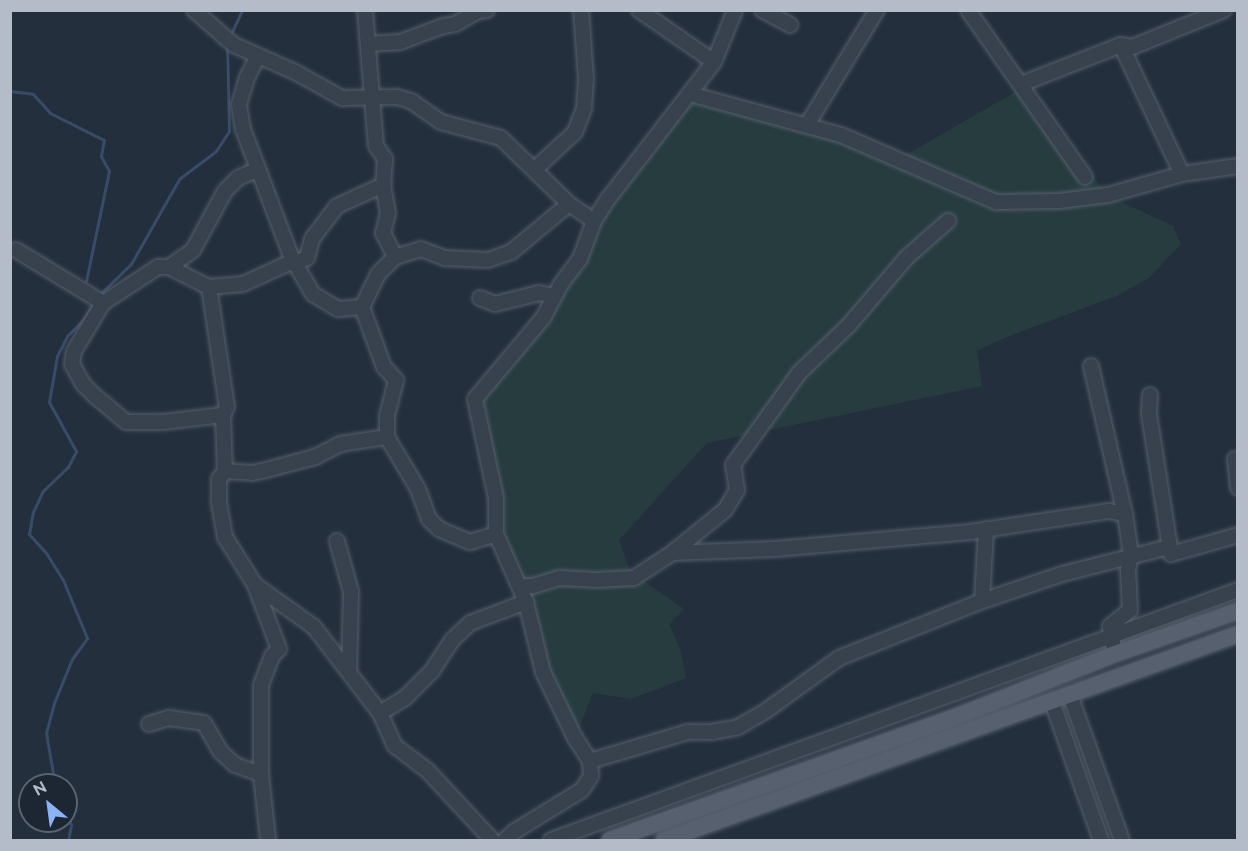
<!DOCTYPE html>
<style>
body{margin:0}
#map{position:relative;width:1248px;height:851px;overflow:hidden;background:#242f3e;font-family:Raleway,sans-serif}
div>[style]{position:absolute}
.green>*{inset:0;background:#263c3f}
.stream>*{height:3px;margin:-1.5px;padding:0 1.5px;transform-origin:1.5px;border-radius:1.5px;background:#394c67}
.roads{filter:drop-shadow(0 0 2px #565f6c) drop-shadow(0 0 2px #565f6c)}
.minor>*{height:14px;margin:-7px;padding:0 7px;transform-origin:7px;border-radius:7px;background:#38414e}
.major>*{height:16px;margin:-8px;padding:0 8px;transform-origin:8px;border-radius:8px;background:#56606e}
span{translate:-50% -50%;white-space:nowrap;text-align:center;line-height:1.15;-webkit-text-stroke:4.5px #1d2633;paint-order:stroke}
.frame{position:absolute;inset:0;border:12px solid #b4bcc9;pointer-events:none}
.north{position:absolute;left:18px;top:773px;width:60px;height:60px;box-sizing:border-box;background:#1d2633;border:2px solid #59626f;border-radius:50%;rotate:331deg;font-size:16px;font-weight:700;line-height:24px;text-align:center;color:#b4bcc9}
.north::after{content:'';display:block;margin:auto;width:21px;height:27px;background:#8ab4f8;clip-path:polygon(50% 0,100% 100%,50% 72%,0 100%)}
</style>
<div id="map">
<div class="green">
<i style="clip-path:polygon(1027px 85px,1107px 195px,1173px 226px,1181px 244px,1149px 278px,1116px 296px,1004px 338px,977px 351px,982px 386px,707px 443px,619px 540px,630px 571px,684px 609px,669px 624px,681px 651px,686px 678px,631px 699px,593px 693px,575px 738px,509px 568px,477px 411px,485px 385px,543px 318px,594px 221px,690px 94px,899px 159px)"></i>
</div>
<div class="stream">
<i style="left:230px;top:36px;width:29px;rotate:-65deg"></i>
<i style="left:10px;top:91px;width:23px;rotate:7deg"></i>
<i style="left:33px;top:94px;width:25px;rotate:48deg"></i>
<i style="left:50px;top:113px;width:60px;rotate:26.6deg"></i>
<i style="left:104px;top:140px;width:16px;rotate:101deg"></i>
<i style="left:101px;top:156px;width:17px;rotate:62deg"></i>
<i style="left:109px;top:171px;width:112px;rotate:101.8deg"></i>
<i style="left:99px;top:295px;width:45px;rotate:-44.1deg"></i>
<i style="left:131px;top:264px;width:98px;rotate:-60.5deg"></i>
<i style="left:179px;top:179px;width:46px;rotate:-37.1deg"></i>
<i style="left:216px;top:151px;width:24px;rotate:-57deg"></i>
<i style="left:229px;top:131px;width:86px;rotate:-91.3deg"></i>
<i style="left:55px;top:785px;width:53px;rotate:-99.8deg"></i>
<i style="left:46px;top:733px;width:31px;rotate:-75deg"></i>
<i style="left:54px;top:703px;width:48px;rotate:-67.8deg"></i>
<i style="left:72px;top:659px;width:26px;rotate:-54deg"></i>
<i style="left:87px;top:638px;width:63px;rotate:-112.5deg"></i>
<i style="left:63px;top:580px;width:31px;rotate:-122deg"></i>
<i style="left:47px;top:554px;width:27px;rotate:-132deg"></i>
<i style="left:29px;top:534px;width:22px;rotate:-80deg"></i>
<i style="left:33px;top:512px;width:23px;rotate:-65deg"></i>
<i style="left:43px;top:491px;width:35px;rotate:-44deg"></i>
<i style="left:68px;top:467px;width:18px;rotate:-63deg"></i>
<i style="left:76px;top:451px;width:56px;rotate:-118.9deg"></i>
<i style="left:49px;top:402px;width:47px;rotate:-80.1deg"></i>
<i style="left:57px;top:356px;width:22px;rotate:-63deg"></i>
<i style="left:67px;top:336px;width:23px;rotate:-45deg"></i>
<i style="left:83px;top:320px;width:20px;rotate:-57deg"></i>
<i style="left:66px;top:813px;width:13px;rotate:67deg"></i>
<i style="left:71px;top:825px;width:15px;rotate:101deg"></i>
</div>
<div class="roads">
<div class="minor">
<i style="left:194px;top:10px;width:53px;rotate:41.2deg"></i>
<i style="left:234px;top:45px;width:67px;rotate:23.9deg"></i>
<i style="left:295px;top:72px;width:54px;rotate:29deg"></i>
<i style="left:342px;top:98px;width:55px;rotate:-1deg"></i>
<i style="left:397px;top:97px;width:15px;rotate:16deg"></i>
<i style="left:411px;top:101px;width:37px;rotate:35deg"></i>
<i style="left:441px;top:122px;width:62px;rotate:14.9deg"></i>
<i style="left:501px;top:138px;width:95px;rotate:44.1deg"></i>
<i style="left:569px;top:204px;width:30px;rotate:34deg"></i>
<i style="left:365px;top:10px;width:136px;rotate:85.4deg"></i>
<i style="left:376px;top:146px;width:16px;rotate:55deg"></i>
<i style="left:385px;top:159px;width:26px;rotate:94deg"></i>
<i style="left:383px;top:185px;width:28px;rotate:80deg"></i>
<i style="left:388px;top:213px;width:21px;rotate:104deg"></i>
<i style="left:383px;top:233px;width:27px;rotate:63deg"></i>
<i style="left:639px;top:10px;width:91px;rotate:34.7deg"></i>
<i style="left:762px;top:10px;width:32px;rotate:28deg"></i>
<i style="left:968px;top:10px;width:204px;rotate:55deg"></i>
<i style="left:370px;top:44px;width:30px;rotate:-4deg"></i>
<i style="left:400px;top:42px;width:46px;rotate:-20.4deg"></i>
<i style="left:443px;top:26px;width:12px;rotate:-9deg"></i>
<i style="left:455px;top:24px;width:26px;rotate:-29deg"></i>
<i style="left:478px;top:11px;width:9px;rotate:-6deg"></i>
<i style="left:1121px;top:45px;width:143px;rotate:64.7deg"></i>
<i style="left:258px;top:56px;width:25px;rotate:117deg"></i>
<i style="left:247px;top:78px;width:28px;rotate:107deg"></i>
<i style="left:239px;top:105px;width:24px;rotate:81deg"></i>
<i style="left:243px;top:129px;width:141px;rotate:69.3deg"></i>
<i style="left:1021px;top:84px;width:107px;rotate:-21.3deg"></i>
<i style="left:1121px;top:45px;width:11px;rotate:10deg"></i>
<i style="left:1132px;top:47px;width:99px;rotate:-21.9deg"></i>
<i style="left:690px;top:94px;width:156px;rotate:15.2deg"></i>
<i style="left:841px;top:135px;width:169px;rotate:23.4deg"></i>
<i style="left:996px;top:202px;width:63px;rotate:-0.9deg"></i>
<i style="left:1059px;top:201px;width:49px;rotate:-7deg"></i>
<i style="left:1108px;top:195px;width:77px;rotate:-15.8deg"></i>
<i style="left:1182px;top:174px;width:57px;rotate:-8.1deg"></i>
<i style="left:807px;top:125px;width:135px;rotate:-58.7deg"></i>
<i style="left:535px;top:169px;width:54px;rotate:-42.8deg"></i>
<i style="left:575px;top:132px;width:26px;rotate:-69deg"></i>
<i style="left:584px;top:108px;width:29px;rotate:-86deg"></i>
<i style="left:586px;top:79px;width:69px;rotate:-94.1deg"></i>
<i style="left:16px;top:250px;width:102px;rotate:31.3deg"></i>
<i style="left:295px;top:263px;width:36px;rotate:60deg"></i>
<i style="left:313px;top:294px;width:29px;rotate:31deg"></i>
<i style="left:338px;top:309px;width:24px;rotate:-5deg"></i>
<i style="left:362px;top:307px;width:64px;rotate:69.9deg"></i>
<i style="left:384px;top:367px;width:18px;rotate:47deg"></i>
<i style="left:396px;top:380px;width:36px;rotate:104deg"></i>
<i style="left:387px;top:415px;width:22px;rotate:90deg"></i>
<i style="left:387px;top:437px;width:61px;rotate:59.2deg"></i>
<i style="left:418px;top:489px;width:32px;rotate:70deg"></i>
<i style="left:429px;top:519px;width:14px;rotate:45deg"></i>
<i style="left:439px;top:529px;width:34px;rotate:23deg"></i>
<i style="left:470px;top:542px;width:27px;rotate:-17deg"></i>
<i style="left:169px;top:267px;width:29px;rotate:-35deg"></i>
<i style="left:193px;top:250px;width:67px;rotate:-61.5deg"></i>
<i style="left:225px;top:191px;width:18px;rotate:-45deg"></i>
<i style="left:238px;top:178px;width:22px;rotate:-24deg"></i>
<i style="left:209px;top:287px;width:121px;rotate:81.5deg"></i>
<i style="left:227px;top:407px;width:9px;rotate:117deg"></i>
<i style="left:223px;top:415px;width:56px;rotate:88deg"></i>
<i style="left:480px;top:298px;width:16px;rotate:22deg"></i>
<i style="left:495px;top:304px;width:45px;rotate:-14deg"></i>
<i style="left:539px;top:293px;width:16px;rotate:11deg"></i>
<i style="left:362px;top:307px;width:37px;rotate:-64deg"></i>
<i style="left:378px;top:274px;width:24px;rotate:-45deg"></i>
<i style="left:395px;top:257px;width:27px;rotate:-17deg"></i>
<i style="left:421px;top:249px;width:26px;rotate:21deg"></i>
<i style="left:445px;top:258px;width:43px;rotate:2.7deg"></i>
<i style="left:488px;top:260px;width:24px;rotate:-19deg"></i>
<i style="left:511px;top:252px;width:75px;rotate:-39.6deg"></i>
<i style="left:1091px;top:366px;width:152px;rotate:77.1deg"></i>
<i style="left:1150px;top:395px;width:19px;rotate:93deg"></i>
<i style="left:1149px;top:414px;width:142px;rotate:81.1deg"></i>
<i style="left:1171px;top:554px;width:70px;rotate:-15.8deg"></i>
<i style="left:223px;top:415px;width:60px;rotate:173.3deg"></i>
<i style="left:163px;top:422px;width:37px;rotate:180deg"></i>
<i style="left:126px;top:422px;width:39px;rotate:-140deg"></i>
<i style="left:96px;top:397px;width:18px;rotate:-135deg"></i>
<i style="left:83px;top:384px;width:23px;rotate:-119deg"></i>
<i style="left:72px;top:364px;width:13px;rotate:-81deg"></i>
<i style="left:74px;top:351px;width:56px;rotate:-58.9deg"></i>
<i style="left:103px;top:303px;width:66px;rotate:-33.2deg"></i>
<i style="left:158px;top:267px;width:11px"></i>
<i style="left:169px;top:267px;width:45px;rotate:26.6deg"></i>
<i style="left:209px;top:287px;width:34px;rotate:-5deg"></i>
<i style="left:243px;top:284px;width:55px;rotate:-24.7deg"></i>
<i style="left:293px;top:261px;width:3px;rotate:45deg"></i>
<i style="left:295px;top:263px;width:13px;rotate:-23deg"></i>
<i style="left:307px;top:258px;width:20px;rotate:-75deg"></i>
<i style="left:312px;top:239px;width:41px;rotate:-52.9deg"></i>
<i style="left:337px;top:206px;width:51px;rotate:-24.5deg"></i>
<i style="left:1235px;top:459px;width:29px;rotate:84deg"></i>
<i style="left:337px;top:541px;width:53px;rotate:74.6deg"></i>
<i style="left:351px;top:592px;width:80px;rotate:91.4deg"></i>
<i style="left:672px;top:553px;width:68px;rotate:-39.1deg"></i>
<i style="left:725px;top:510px;width:23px;rotate:-59deg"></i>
<i style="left:737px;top:490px;width:25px;rotate:-99deg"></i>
<i style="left:733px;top:465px;width:113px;rotate:-54.3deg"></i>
<i style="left:799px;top:373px;width:69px;rotate:-43.8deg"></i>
<i style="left:849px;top:325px;width:89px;rotate:-49.5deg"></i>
<i style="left:907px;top:257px;width:55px;rotate:-41.3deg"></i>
<i style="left:255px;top:585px;width:72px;rotate:35.4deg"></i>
<i style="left:314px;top:627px;width:108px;rotate:52.5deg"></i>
<i style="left:380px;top:713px;width:36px;rotate:66deg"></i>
<i style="left:395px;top:746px;width:40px;rotate:37deg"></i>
<i style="left:427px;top:770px;width:96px;rotate:47.1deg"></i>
<i style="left:520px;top:586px;width:13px"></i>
<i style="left:533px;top:586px;width:28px;rotate:-17deg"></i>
<i style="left:560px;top:578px;width:36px;rotate:3deg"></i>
<i style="left:596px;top:580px;width:38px;rotate:-3deg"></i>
<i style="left:634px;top:578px;width:45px;rotate:-33.3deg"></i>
<i style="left:672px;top:553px;width:103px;rotate:-2.2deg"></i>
<i style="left:775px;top:549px;width:196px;rotate:-5deg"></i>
<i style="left:970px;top:532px;width:141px;rotate:-8.6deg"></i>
<i style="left:1109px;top:511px;width:16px;rotate:11deg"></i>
<i style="left:1125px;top:514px;width:41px;rotate:81.7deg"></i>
<i style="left:1131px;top:555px;width:15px;rotate:101deg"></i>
<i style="left:1128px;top:570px;width:40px;rotate:87.1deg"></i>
<i style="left:1130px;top:610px;width:26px;rotate:141deg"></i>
<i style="left:1110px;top:626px;width:28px;rotate:80deg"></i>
<i style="left:982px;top:601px;width:72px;rotate:-86.8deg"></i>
<i style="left:1070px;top:695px;width:154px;rotate:70.3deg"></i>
<i style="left:1052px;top:702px;width:146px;rotate:70.5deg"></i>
<i style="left:380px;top:713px;width:29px;rotate:-31deg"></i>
<i style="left:405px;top:698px;width:38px;rotate:-45deg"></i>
<i style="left:432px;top:671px;width:37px;rotate:-57deg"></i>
<i style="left:452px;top:640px;width:25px;rotate:-43deg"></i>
<i style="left:470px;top:623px;width:60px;rotate:-20.6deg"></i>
<i style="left:149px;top:724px;width:21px;rotate:-17deg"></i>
<i style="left:169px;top:718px;width:35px;rotate:8deg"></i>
<i style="left:204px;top:723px;width:34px;rotate:60deg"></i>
<i style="left:221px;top:752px;width:19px;rotate:43deg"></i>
<i style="left:235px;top:765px;width:28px;rotate:19deg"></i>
<i style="left:590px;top:761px;width:102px;rotate:-16.5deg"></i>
<i style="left:688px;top:732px;width:23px"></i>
<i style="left:711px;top:732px;width:27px;rotate:-10deg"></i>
<i style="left:738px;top:727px;width:34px;rotate:-30deg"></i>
<i style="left:767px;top:710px;width:89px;rotate:-35.8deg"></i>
<i style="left:839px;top:658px;width:154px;rotate:-21.7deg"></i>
<i style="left:982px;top:601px;width:84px;rotate:-18.6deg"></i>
<i style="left:1062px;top:574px;width:110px;rotate:-14.2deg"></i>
<i style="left:268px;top:840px;width:66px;rotate:-96.1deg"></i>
<i style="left:261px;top:774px;width:89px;rotate:-90deg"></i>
<i style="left:261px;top:685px;width:31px;rotate:-69deg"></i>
<i style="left:272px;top:656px;width:10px;rotate:-45deg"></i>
<i style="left:279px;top:649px;width:68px;rotate:-110.6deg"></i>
<i style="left:255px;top:585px;width:57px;rotate:-122deg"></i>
<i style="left:225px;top:537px;width:36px;rotate:-100deg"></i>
<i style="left:219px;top:502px;width:23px;rotate:-90deg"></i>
<i style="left:219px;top:479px;width:10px;rotate:-53deg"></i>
<i style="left:225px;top:471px;width:27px;rotate:4deg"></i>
<i style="left:252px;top:473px;width:14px;rotate:-12deg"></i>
<i style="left:266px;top:470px;width:51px;rotate:-14.9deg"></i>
<i style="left:315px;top:457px;width:28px;rotate:-27deg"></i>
<i style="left:340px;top:444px;width:48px;rotate:-8.5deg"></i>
<i style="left:505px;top:840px;width:13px;rotate:-42deg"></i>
<i style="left:515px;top:831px;width:79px;rotate:-31.5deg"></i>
<i style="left:582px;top:790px;width:17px;rotate:-57deg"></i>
<i style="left:591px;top:776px;width:15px;rotate:-94deg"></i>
<i style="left:590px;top:761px;width:27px;rotate:-123deg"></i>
<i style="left:575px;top:738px;width:73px;rotate:-115.9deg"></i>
<i style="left:543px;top:672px;width:72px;rotate:-103.7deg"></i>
<i style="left:526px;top:602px;width:74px;rotate:-113.8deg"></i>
<i style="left:496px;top:534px;width:36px;rotate:-90deg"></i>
<i style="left:496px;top:498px;width:101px;rotate:-102deg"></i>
<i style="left:475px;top:399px;width:106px;rotate:-50deg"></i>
<i style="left:543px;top:318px;width:38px;rotate:-62deg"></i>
<i style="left:561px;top:284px;width:31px;rotate:-53deg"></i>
<i style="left:580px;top:259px;width:40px;rotate:-69.8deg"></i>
<i style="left:594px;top:221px;width:26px;rotate:-58deg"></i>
<i style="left:608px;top:199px;width:173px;rotate:-52.3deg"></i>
<i style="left:714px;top:62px;width:56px;rotate:-68deg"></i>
<i style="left:551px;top:840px;width:731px;rotate:-20deg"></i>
</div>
<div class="major">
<i style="left:610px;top:840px;width:364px;rotate:-19.6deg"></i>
<i style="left:953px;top:718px;width:174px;rotate:-21.6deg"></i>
<i style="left:1115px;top:654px;width:130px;rotate:-19.3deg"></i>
<i style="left:664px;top:840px;width:610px;rotate:-19.74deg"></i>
</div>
</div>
<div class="frame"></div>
<div class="north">N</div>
</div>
